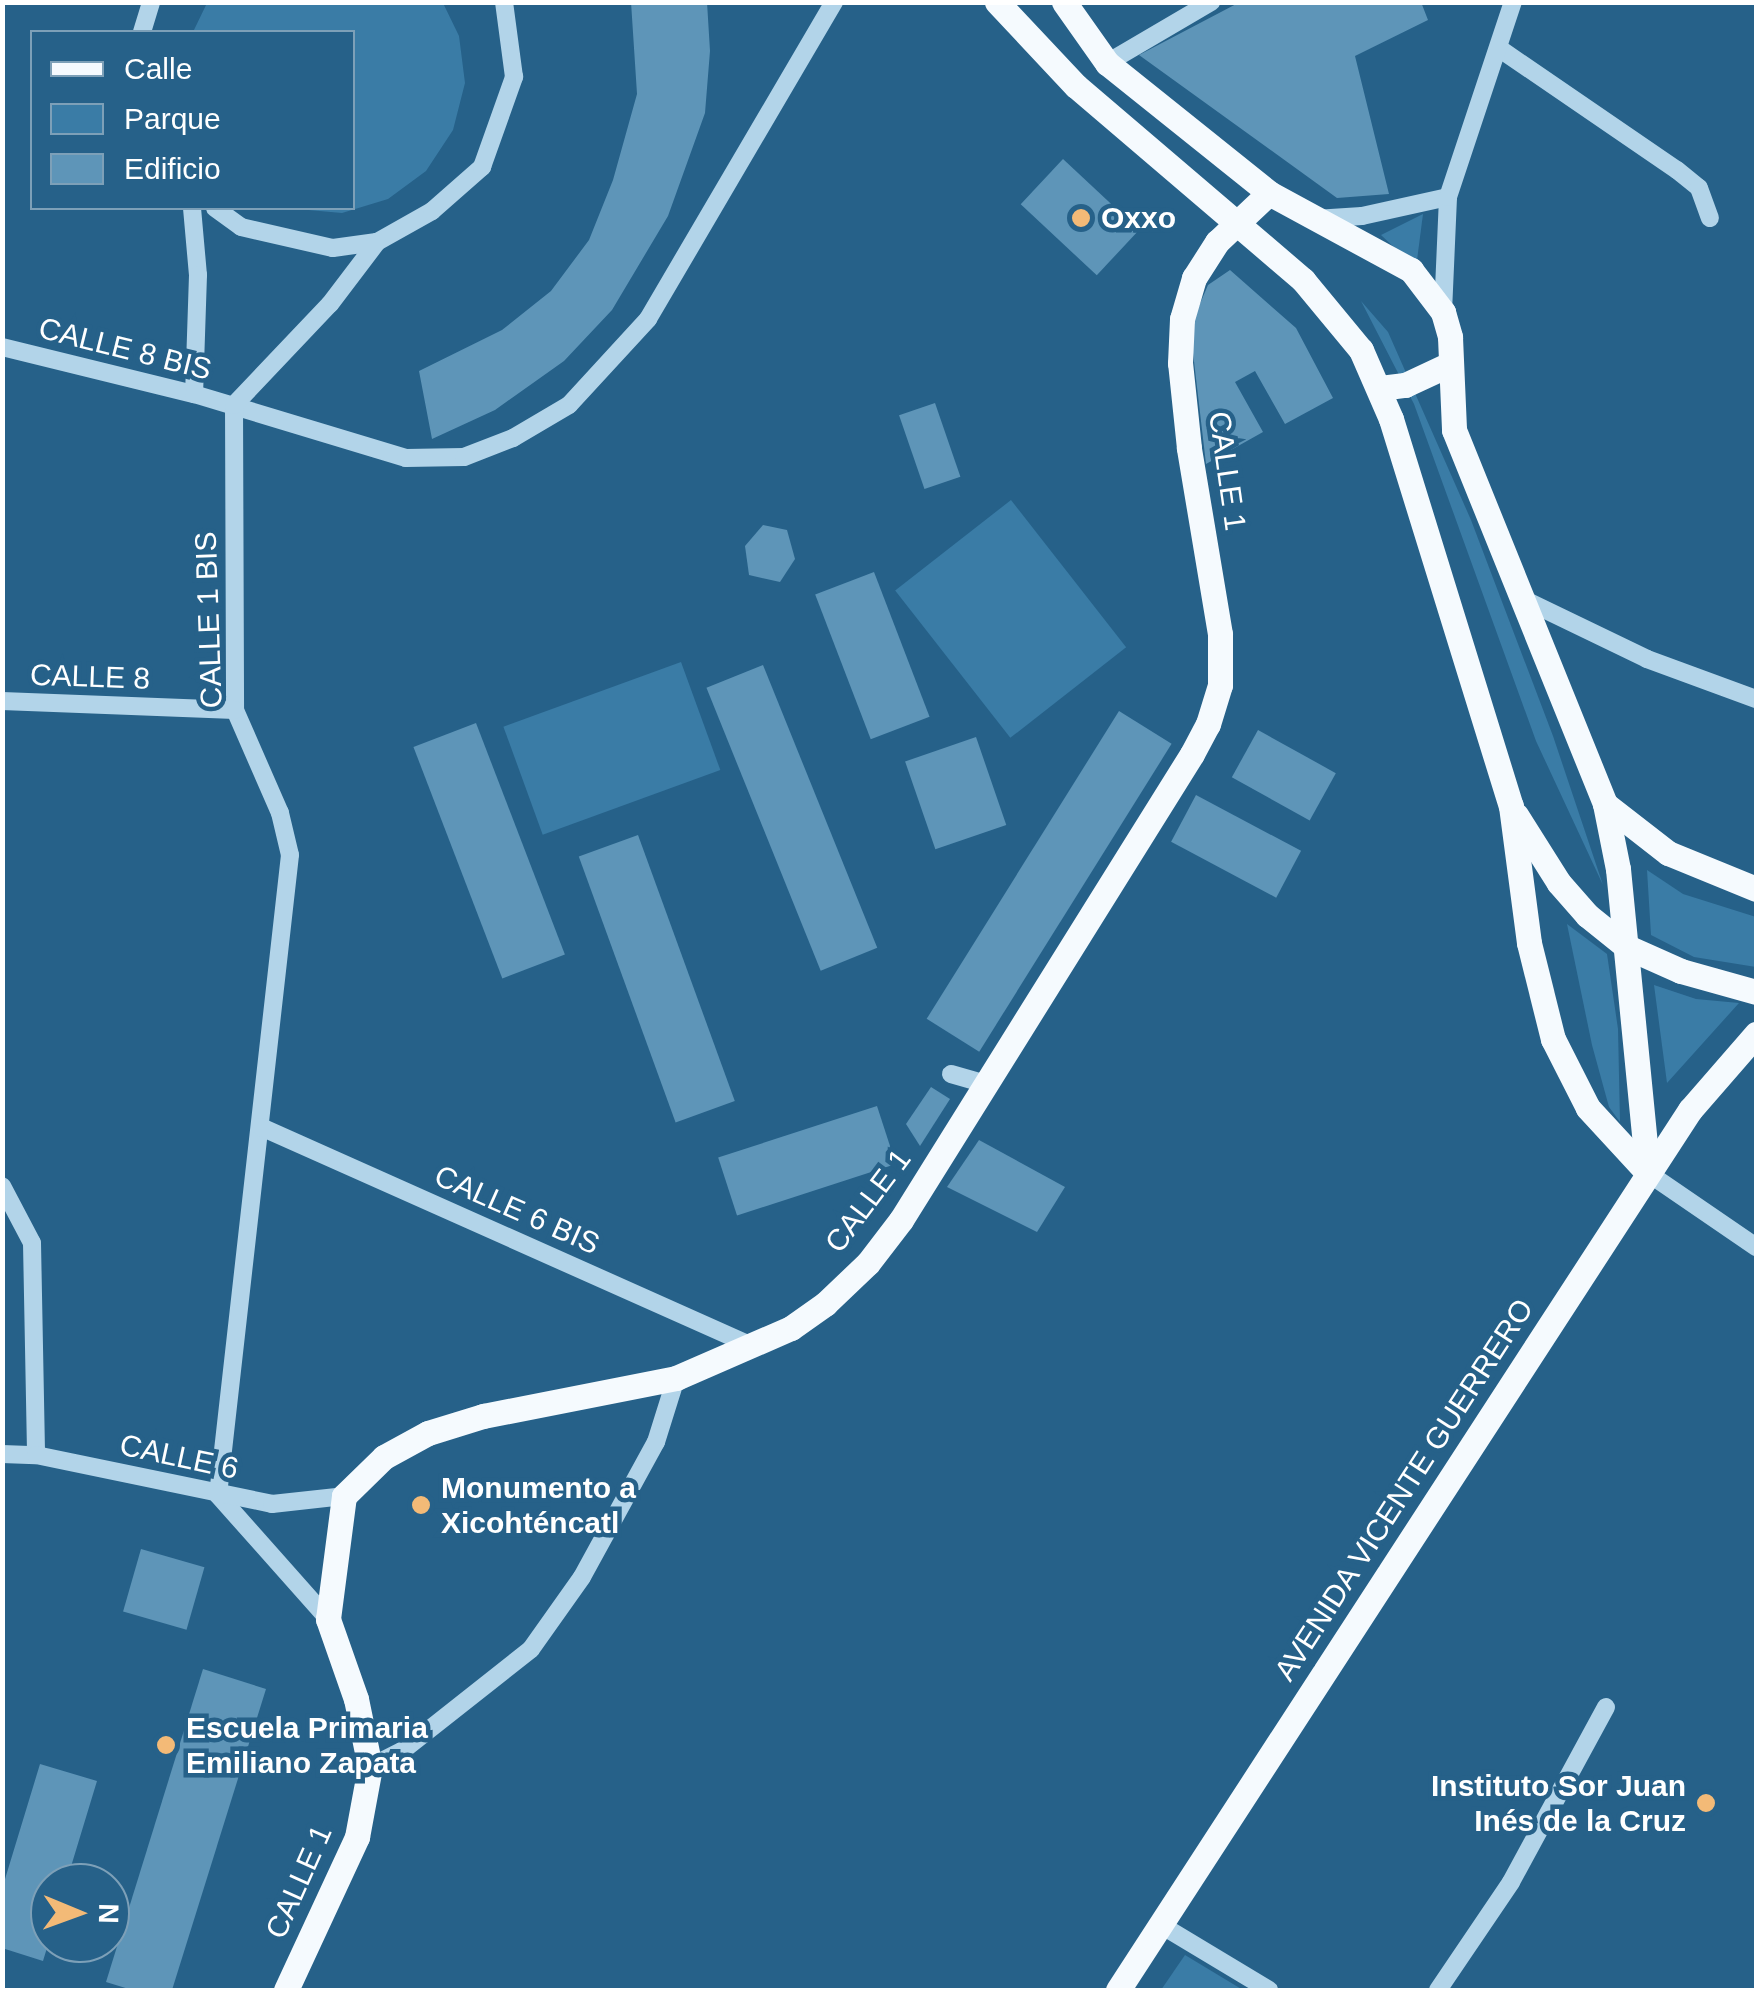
<!DOCTYPE html>
<meta charset="utf-8">
<style>
body{margin:0}
#map{position:relative;width:1759px;height:1993px;overflow:hidden;background:#266189;font-family:Arial,sans-serif}
div>[style]{position:absolute}
.green>*{inset:0;background:#3a7ca6;transform-origin:0 0}
.building>*{inset:0;background:#5e95b8;transform-origin:0 0}
.minor>*{height:18px;margin:-9px;padding:0 9px;transform-origin:9px;border-radius:9px;background:#b2d4e9}
.major>*{height:25px;margin:-12.5px;padding:0 12.5px;transform-origin:12.5px;border-radius:12.5px;background:#f5fafe}
.dots>*{width:28px;height:28px;translate:-50% -50%;box-sizing:border-box;border:5px solid #266189;border-radius:50%}
span{translate:-50% -50%;white-space:nowrap;text-align:center;line-height:1.15;-webkit-text-stroke:9px #266189;paint-order:stroke}
.poi-label{font-size:30px;color:#fff;font-weight:700}
.left{translate:0 -50%;text-align:left}
.right{translate:-100% -50%;text-align:right}
.street-label{font-size:30px;color:#fff}
.frame{position:absolute;inset:0;border:5px solid #fff;pointer-events:none}
.legend{position:absolute;left:30px;top:30px;width:325px;height:180px;box-sizing:border-box;background:#266189;border:2px solid #7da0b8;margin:0;padding:12px 18px;list-style:none;font-size:30px;color:#fff}
.legend li{display:flex;align-items:center;gap:20px;height:50px}
.legend b{width:50px;border:2px solid #7da0b8}
.north{position:absolute;left:30px;top:1863px;width:100px;height:100px;box-sizing:border-box;background:#266189;border:2px solid #7da0b8;border-radius:50%;rotate:91deg;font-size:28px;font-weight:700;line-height:40px;text-align:center;color:#fff}
.north::after{content:'';display:block;margin:auto;width:35px;height:45px;background:#f3ba77;clip-path:polygon(50% 0,100% 100%,50% 72%,0 100%)}
</style>
<div id="map">
<div class="green">
<i style="clip-path:polygon(207px 3px,443px 3px,459px 36px,465px 83px,453px 130px,426px 171px,388px 199px,342px 213px,286px 208px,352px 208px,352px 32px,193px 32px)"></i>
<i style="clip-path:polygon(1423px 214px,1416px 268px,1381px 235px)"></i>
<i style="clip-path:polygon(1361px 301px,1388px 332px,1471px 520px,1553px 736px,1603px 885px,1536px 741px,1414px 404px)"></i>
<i style="left:1011px;top:500px;width:187px;height:147px;rotate:52deg"></i>
<i style="left:681px;top:662px;width:115px;height:189px;rotate:70deg"></i>
<i style="clip-path:polygon(1647px 870px,1683px 894px,1756px 917px,1756px 967px,1694px 957px,1651px 935px)"></i>
<i style="clip-path:polygon(1567px 924px,1607px 954px,1618px 1029px,1620px 1122px,1609px 1107px,1592px 1045px)"></i>
<i style="clip-path:polygon(1654px 985px,1696px 999px,1739px 1003px,1667px 1083px)"></i>
<i style="clip-path:polygon(1185px 1955px,1243px 1990px,1161px 1990px)"></i>
</div>
<div class="building">
<i style="clip-path:polygon(631px 2px,707px 2px,710px 51px,705px 113px,668px 216px,612px 310px,564px 361px,495px 410px,432px 439px,419px 371px,502px 330px,551px 291px,589px 240px,613px 180px,637px 94px)"></i>
<i style="clip-path:polygon(1240px 2px,1421px 2px,1428px 20px,1355px 56px,1389px 194px,1337px 198px,1139px 55px)"></i>
<i style="left:1063px;top:159px;width:104px;height:62px;rotate:43deg"></i>
<i style="clip-path:polygon(1230px 270px,1296px 328px,1333px 398px,1285px 424px,1255px 371px,1235px 382px,1263px 432px,1206px 464px,1190px 327px,1208px 285px)"></i>
<i style="left:935px;top:403px;width:78px;height:38px;rotate:71deg"></i>
<i style="clip-path:polygon(763px 525px,787px 530px,795px 559px,780px 582px,749px 575px,745px 546px)"></i>
<i style="left:874px;top:572px;width:155px;height:63px;rotate:69deg"></i>
<i style="left:763px;top:665px;width:305px;height:61px;rotate:68deg"></i>
<i style="left:1119px;top:711px;width:62px;height:363px;rotate:32deg"></i>
<i style="left:476px;top:723px;width:248px;height:67px;rotate:69deg"></i>
<i style="left:1258px;top:730px;width:89px;height:54px;rotate:29deg"></i>
<i style="left:976px;top:737px;width:93px;height:75px;rotate:71deg"></i>
<i style="left:1196px;top:795px;width:119px;height:53px;rotate:28deg"></i>
<i style="left:638px;top:835px;width:283px;height:63px;rotate:70deg"></i>
<i style="clip-path:polygon(931px 1087px,950px 1099px,920px 1146px,906px 1124px)"></i>
<i style="left:877px;top:1106px;width:61px;height:167px;rotate:72deg"></i>
<i style="clip-path:polygon(979px 1140px,1065px 1187px,1037px 1232px,947px 1187px)"></i>
<i style="left:141px;top:1549px;width:66px;height:65px;rotate:16deg"></i>
<i style="clip-path:polygon(203px 1669px,266px 1689px,172px 1990px,132px 1990px,106px 1982px)"></i>
<i style="clip-path:polygon(40px 1764px,97px 1781px,66px 1883px,50px 1883px,50px 1938px,43px 1961px,2px 1948px,2px 1889px)"></i>
</div>
<div class="minor">
<i style="left:142px;top:32px;width:31px;rotate:-73deg"></i>
<i style="left:1500px;top:49px;width:214px;rotate:34.4deg"></i>
<i style="left:1677px;top:170px;width:28px;rotate:39deg"></i>
<i style="left:1699px;top:188px;width:32px;rotate:70deg"></i>
<i style="left:1107px;top:63px;width:121px;rotate:-30.4deg"></i>
<i style="left:192px;top:208px;width:67px;rotate:84.9deg"></i>
<i style="left:198px;top:275px;width:119px;rotate:91.9deg"></i>
<i style="left:215px;top:208px;width:32px;rotate:36deg"></i>
<i style="left:241px;top:227px;width:94px;rotate:12.9deg"></i>
<i style="left:333px;top:248px;width:44px;rotate:-7.8deg"></i>
<i style="left:377px;top:242px;width:63px;rotate:-29.4deg"></i>
<i style="left:432px;top:211px;width:67px;rotate:-41.3deg"></i>
<i style="left:482px;top:167px;width:96px;rotate:-70.4deg"></i>
<i style="left:514px;top:77px;width:76px;rotate:-97.6deg"></i>
<i style="left:1315px;top:219px;width:47px;rotate:-3.7deg"></i>
<i style="left:1362px;top:216px;width:88px;rotate:-12.5deg"></i>
<i style="left:1443px;top:312px;width:115px;rotate:-87.5deg"></i>
<i style="left:1448px;top:197px;width:206px;rotate:-71.6deg"></i>
<i style="left:2px;top:347px;width:198px;rotate:13.8deg"></i>
<i style="left:194px;top:394px;width:221px;rotate:16.8deg"></i>
<i style="left:406px;top:458px;width:58px;rotate:-1deg"></i>
<i style="left:464px;top:457px;width:53px;rotate:-21.2deg"></i>
<i style="left:513px;top:438px;width:65px;rotate:-30.5deg"></i>
<i style="left:569px;top:405px;width:117px;rotate:-47.4deg"></i>
<i style="left:648px;top:319px;width:368px;rotate:-59.6deg"></i>
<i style="left:234px;top:405px;width:305px;rotate:89.8deg"></i>
<i style="left:235px;top:710px;width:112px;rotate:66.4deg"></i>
<i style="left:280px;top:813px;width:43px;rotate:76.6deg"></i>
<i style="left:290px;top:855px;width:644px;rotate:96.42deg"></i>
<i style="left:218px;top:1495px;width:166px;rotate:48.4deg"></i>
<i style="left:234px;top:405px;width:139px;rotate:-46.5deg"></i>
<i style="left:330px;top:304px;width:78px;rotate:-52.8deg"></i>
<i style="left:1521px;top:598px;width:140px;rotate:25.8deg"></i>
<i style="left:1647px;top:659px;width:116px;rotate:20.2deg"></i>
<i style="left:2px;top:701px;width:233px;rotate:2.2deg"></i>
<i style="left:951px;top:1074px;width:40px;rotate:16deg"></i>
<i style="left:261px;top:1127px;width:535px;rotate:24.03deg"></i>
<i style="left:1648px;top:1173px;width:131px;rotate:34.4deg"></i>
<i style="left:2px;top:1186px;width:64px;rotate:62.2deg"></i>
<i style="left:32px;top:1243px;width:212px;rotate:88.9deg"></i>
<i style="left:2px;top:1454px;width:34px;rotate:2deg"></i>
<i style="left:36px;top:1455px;width:241px;rotate:11.7deg"></i>
<i style="left:272px;top:1504px;width:72px;rotate:-6.3deg"></i>
<i style="left:370px;top:1767px;width:36px;rotate:-27deg"></i>
<i style="left:402px;top:1751px;width:164px;rotate:-38.3deg"></i>
<i style="left:531px;top:1649px;width:88px;rotate:-54.7deg"></i>
<i style="left:582px;top:1577px;width:154px;rotate:-61.3deg"></i>
<i style="left:656px;top:1442px;width:67px;rotate:-72.6deg"></i>
<i style="left:1161px;top:1925px;width:126px;rotate:31deg"></i>
<i style="left:1438px;top:1990px;width:130px;rotate:-55.9deg"></i>
<i style="left:1511px;top:1882px;width:199px;rotate:-61.5deg"></i>
</div>
<div class="major">
<i style="left:997px;top:2px;width:115px;rotate:46.8deg"></i>
<i style="left:1076px;top:86px;width:299px;rotate:40.5deg"></i>
<i style="left:1303px;top:280px;width:91px;rotate:50.4deg"></i>
<i style="left:1361px;top:350px;width:75px;rotate:66.5deg"></i>
<i style="left:1391px;top:419px;width:405px;rotate:72.8deg"></i>
<i style="left:1511px;top:806px;width:138px;rotate:82.5deg"></i>
<i style="left:1529px;top:943px;width:99px;rotate:76deg"></i>
<i style="left:1553px;top:1039px;width:77px;rotate:63.1deg"></i>
<i style="left:1588px;top:1108px;width:88px;rotate:47.3deg"></i>
<i style="left:1064px;top:2px;width:75px;rotate:54.8deg"></i>
<i style="left:1107px;top:63px;width:208px;rotate:38.7deg"></i>
<i style="left:1269px;top:193px;width:162px;rotate:28.5deg"></i>
<i style="left:1411px;top:270px;width:53px;rotate:52.7deg"></i>
<i style="left:1443px;top:312px;width:26px;rotate:74deg"></i>
<i style="left:1450px;top:337px;width:93px;rotate:87.5deg"></i>
<i style="left:1454px;top:430px;width:403px;rotate:68deg"></i>
<i style="left:1605px;top:804px;width:66px;rotate:78.7deg"></i>
<i style="left:1618px;top:869px;width:305px;rotate:84.4deg"></i>
<i style="left:1380px;top:388px;width:25px;rotate:-7deg"></i>
<i style="left:1405px;top:385px;width:50px;rotate:-25deg"></i>
<i style="left:1605px;top:804px;width:80px;rotate:37.9deg"></i>
<i style="left:1668px;top:853px;width:95px;rotate:22.2deg"></i>
<i style="left:1516px;top:815px;width:80px;rotate:57.7deg"></i>
<i style="left:1559px;top:883px;width:43px;rotate:48.8deg"></i>
<i style="left:1587px;top:915px;width:51px;rotate:38.7deg"></i>
<i style="left:1627px;top:947px;width:59px;rotate:24deg"></i>
<i style="left:1681px;top:971px;width:78px;rotate:15.6deg"></i>
<i style="left:286px;top:1990px;width:169px;rotate:-65.1deg"></i>
<i style="left:357px;top:1837px;width:71px;rotate:-79.5deg"></i>
<i style="left:370px;top:1767px;width:69px;rotate:-101.6deg"></i>
<i style="left:356px;top:1699px;width:85px;rotate:-109.3deg"></i>
<i style="left:328px;top:1619px;width:124px;rotate:-82.6deg"></i>
<i style="left:344px;top:1496px;width:56px;rotate:-44.3deg"></i>
<i style="left:384px;top:1457px;width:50px;rotate:-28.6deg"></i>
<i style="left:428px;top:1433px;width:58px;rotate:-17.2deg"></i>
<i style="left:483px;top:1416px;width:197px;rotate:-11.1deg"></i>
<i style="left:676px;top:1378px;width:125px;rotate:-23.5deg"></i>
<i style="left:791px;top:1328px;width:42px;rotate:-35.2deg"></i>
<i style="left:825px;top:1304px;width:59px;rotate:-43.6deg"></i>
<i style="left:868px;top:1263px;width:54px;rotate:-52.5deg"></i>
<i style="left:901px;top:1220px;width:549px;rotate:-58.02deg"></i>
<i style="left:1192px;top:754px;width:34px;rotate:-62deg"></i>
<i style="left:1208px;top:724px;width:41px;rotate:-72.9deg"></i>
<i style="left:1220px;top:685px;width:51px;rotate:-90deg"></i>
<i style="left:1220px;top:634px;width:189px;rotate:-99.5deg"></i>
<i style="left:1189px;top:448px;width:85px;rotate:-96deg"></i>
<i style="left:1180px;top:363px;width:44px;rotate:-87.4deg"></i>
<i style="left:1182px;top:319px;width:43px;rotate:-73.7deg"></i>
<i style="left:1194px;top:278px;width:43px;rotate:-57.4deg"></i>
<i style="left:1217px;top:242px;width:71px;rotate:-43.3deg"></i>
<i style="left:1118px;top:1990px;width:1050px;rotate:-56.98deg"></i>
<i style="left:1690px;top:1110px;width:101px;rotate:-49deg"></i>
</div>
<div class="dots">
<i style="left:1081px;top:218px;background:#f3ba77"></i>
<i style="left:421px;top:1505px;background:#f3ba77"></i>
<i style="left:166px;top:1745px;background:#f3ba77"></i>
<i style="left:1706px;top:1803px;background:#f3ba77"></i>
</div>
<div class="poi-label">
<span class="left" style="left:1101px;top:218px">Oxxo</span>
<span class="left" style="left:441px;top:1505px">Monumento a<br>Xicohténcatl</span>
<span class="left" style="left:186px;top:1745px">Escuela Primaria<br>Emiliano Zapata</span>
<span class="right" style="left:1686px;top:1803px">Instituto Sor Juan<br>Inés de la Cruz</span>
</div>
<div class="street-label">
<span style="left:125px;top:349px;rotate:14deg">CALLE 8 BIS</span>
<span style="left:1227px;top:471px;rotate:82deg">CALLE 1</span>
<span style="left:209px;top:620px;rotate:-92deg">CALLE 1 BIS</span>
<span style="left:90px;top:677px;rotate:2deg">CALLE 8</span>
<span style="left:868px;top:1201px;rotate:-53deg">CALLE 1</span>
<span style="left:517px;top:1210px;rotate:24deg">CALLE 6 BIS</span>
<span style="left:179px;top:1457px;rotate:12deg">CALLE 6</span>
<span style="left:1404px;top:1490px;rotate:-57deg">AVENIDA VICENTE GUERRERO</span>
<span style="left:299px;top:1882px;rotate:-66deg">CALLE 1</span>
</div>
<div class="frame"></div>
<ul class="legend">
<li><b style="height:12px;background:#f5fafe"></b>Calle</li>
<li><b style="height:28px;background:#3a7ca6"></b>Parque</li>
<li><b style="height:28px;background:#5e95b8"></b>Edificio</li>
</ul>
<div class="north">N</div>
</div>
